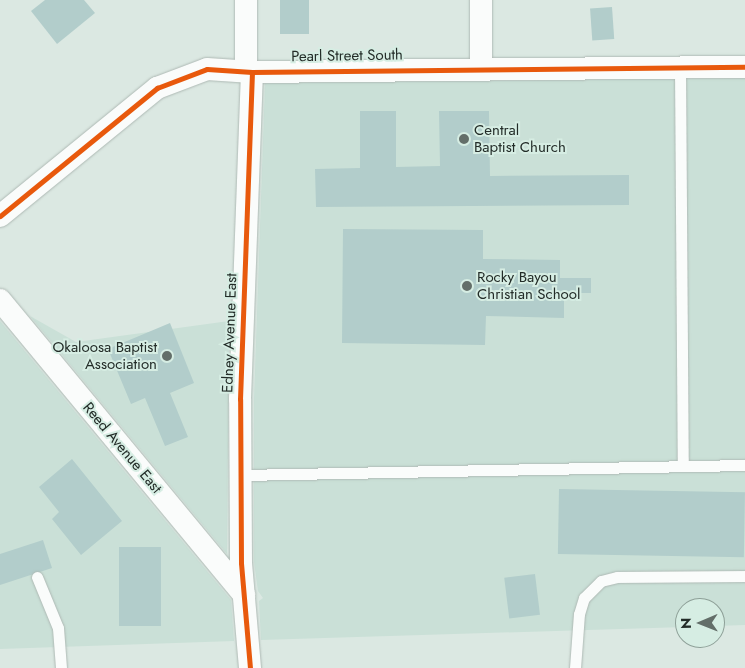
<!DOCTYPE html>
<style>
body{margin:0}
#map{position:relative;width:745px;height:668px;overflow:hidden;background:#dbe8e2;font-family:Jost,sans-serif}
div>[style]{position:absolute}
.built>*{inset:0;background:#cae0d7}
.building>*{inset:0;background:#b2cdcb;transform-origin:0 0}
.roads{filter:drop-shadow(0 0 1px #aeb9b4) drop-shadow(0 0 1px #aeb9b4)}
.service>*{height:11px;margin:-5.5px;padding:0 5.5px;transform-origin:5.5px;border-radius:5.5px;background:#fafcfb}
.minor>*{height:22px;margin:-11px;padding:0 11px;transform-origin:11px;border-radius:11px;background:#fafcfb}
.cycleway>*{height:5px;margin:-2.5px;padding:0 2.5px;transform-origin:2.5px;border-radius:2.5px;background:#e8590c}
.dots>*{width:14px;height:14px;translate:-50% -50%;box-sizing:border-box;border:2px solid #d6ede3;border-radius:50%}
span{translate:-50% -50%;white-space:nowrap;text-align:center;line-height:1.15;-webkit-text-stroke:4px #d6ede3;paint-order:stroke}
.street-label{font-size:15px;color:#232c28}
.poi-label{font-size:15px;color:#232c28}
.left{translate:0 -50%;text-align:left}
.right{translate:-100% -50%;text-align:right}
.north{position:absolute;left:675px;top:598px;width:50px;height:50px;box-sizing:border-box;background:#d6ede3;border:1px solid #8ea098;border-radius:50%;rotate:269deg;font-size:14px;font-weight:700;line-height:20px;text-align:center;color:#232c28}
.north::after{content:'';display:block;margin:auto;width:18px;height:22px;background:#636e69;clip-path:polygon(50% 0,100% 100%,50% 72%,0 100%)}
</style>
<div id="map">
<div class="built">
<i style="clip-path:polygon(745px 78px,745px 625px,715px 626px,715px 608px,685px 608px,685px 627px,261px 640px,259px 601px,263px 598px,258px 591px,254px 562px,254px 399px,265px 83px)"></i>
<i style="clip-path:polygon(30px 316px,76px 342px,229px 321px,227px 554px)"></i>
<i style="clip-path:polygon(0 321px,231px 600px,234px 641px,0 649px)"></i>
</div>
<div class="building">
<i style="clip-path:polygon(45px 0,84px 0,95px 13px,57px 44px,31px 11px)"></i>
<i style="left:280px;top:0;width:29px;height:34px"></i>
<i style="left:612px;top:7px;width:32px;height:22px;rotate:86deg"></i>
<i style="clip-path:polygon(360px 111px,396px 111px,396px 167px,440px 166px,439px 111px,489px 111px,490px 176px,629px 175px,629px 205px,316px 207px,315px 169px,360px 168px)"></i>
<i style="clip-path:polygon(343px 229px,483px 230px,483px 259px,560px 260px,560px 278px,591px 278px,591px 293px,564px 293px,564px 318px,486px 316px,485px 345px,342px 343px)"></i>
<i style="clip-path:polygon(170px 323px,194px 383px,170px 393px,188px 437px,165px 446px,145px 398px,131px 404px,108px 349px)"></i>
<i style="clip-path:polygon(72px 459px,122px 521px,81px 555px,52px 519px,59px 512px,39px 487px)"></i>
<i style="left:559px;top:489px;width:186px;height:65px;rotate:1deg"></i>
<i style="clip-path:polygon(43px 540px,52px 568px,0 585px,0 554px)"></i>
<i style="left:119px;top:547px;width:42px;height:79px"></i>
<i style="left:535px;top:574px;width:41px;height:31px;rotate:83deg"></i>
</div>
<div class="roads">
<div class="service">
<i style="left:680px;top:67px;width:399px;rotate:89.6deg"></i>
<i style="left:242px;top:475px;width:503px;rotate:-1.14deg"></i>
<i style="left:37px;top:577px;width:55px;rotate:67.6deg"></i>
<i style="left:58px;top:628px;width:40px;rotate:85.7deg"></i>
<i style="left:575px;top:668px;width:54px;rotate:-85.8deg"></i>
<i style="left:579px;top:614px;width:17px;rotate:-73deg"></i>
<i style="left:584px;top:598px;width:24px;rotate:-45deg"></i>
<i style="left:601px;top:581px;width:16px;rotate:-14deg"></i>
<i style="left:617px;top:577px;width:128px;rotate:-0.4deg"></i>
</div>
<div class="minor">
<i style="left:246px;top:0;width:71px;rotate:90deg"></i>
<i style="left:481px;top:68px;width:68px;rotate:-90deg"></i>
<i style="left:0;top:216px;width:203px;rotate:-39.2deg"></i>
<i style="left:157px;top:88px;width:53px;rotate:-20.8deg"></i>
<i style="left:207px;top:69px;width:45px;rotate:3.8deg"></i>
<i style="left:252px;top:72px;width:493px;rotate:-0.6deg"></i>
<i style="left:0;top:300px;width:383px;rotate:50.4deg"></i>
<i style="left:250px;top:668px;width:105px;rotate:-94.9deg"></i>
<i style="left:241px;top:563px;width:164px;rotate:-90.3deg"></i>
<i style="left:240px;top:399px;width:327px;rotate:-87.9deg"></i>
</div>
</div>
<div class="cycleway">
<i style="left:0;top:216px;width:203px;rotate:-39.2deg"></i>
<i style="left:157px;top:88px;width:53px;rotate:-20.8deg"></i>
<i style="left:207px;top:69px;width:45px;rotate:3.8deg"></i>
<i style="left:252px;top:72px;width:493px;rotate:-0.6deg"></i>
<i style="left:250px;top:668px;width:105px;rotate:-94.9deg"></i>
<i style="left:241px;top:563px;width:164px;rotate:-90.3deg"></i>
<i style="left:240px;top:399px;width:327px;rotate:-87.9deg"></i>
</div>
<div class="dots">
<i style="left:464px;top:139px;background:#636e69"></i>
<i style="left:467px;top:286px;background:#636e69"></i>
<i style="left:167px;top:356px;background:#636e69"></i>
</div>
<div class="street-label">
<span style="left:347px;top:56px;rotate:-1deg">Pearl Street South</span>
<span style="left:230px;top:333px;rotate:-88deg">Edney Avenue East</span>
<span style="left:122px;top:448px;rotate:50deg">Reed Avenue East</span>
</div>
<div class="poi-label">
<span class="left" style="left:474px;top:139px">Central<br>Baptist Church</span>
<span class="left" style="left:477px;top:286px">Rocky Bayou<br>Christian School</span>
<span class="right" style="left:157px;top:356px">Okaloosa Baptist<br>Association</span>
</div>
<div class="north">N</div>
</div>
